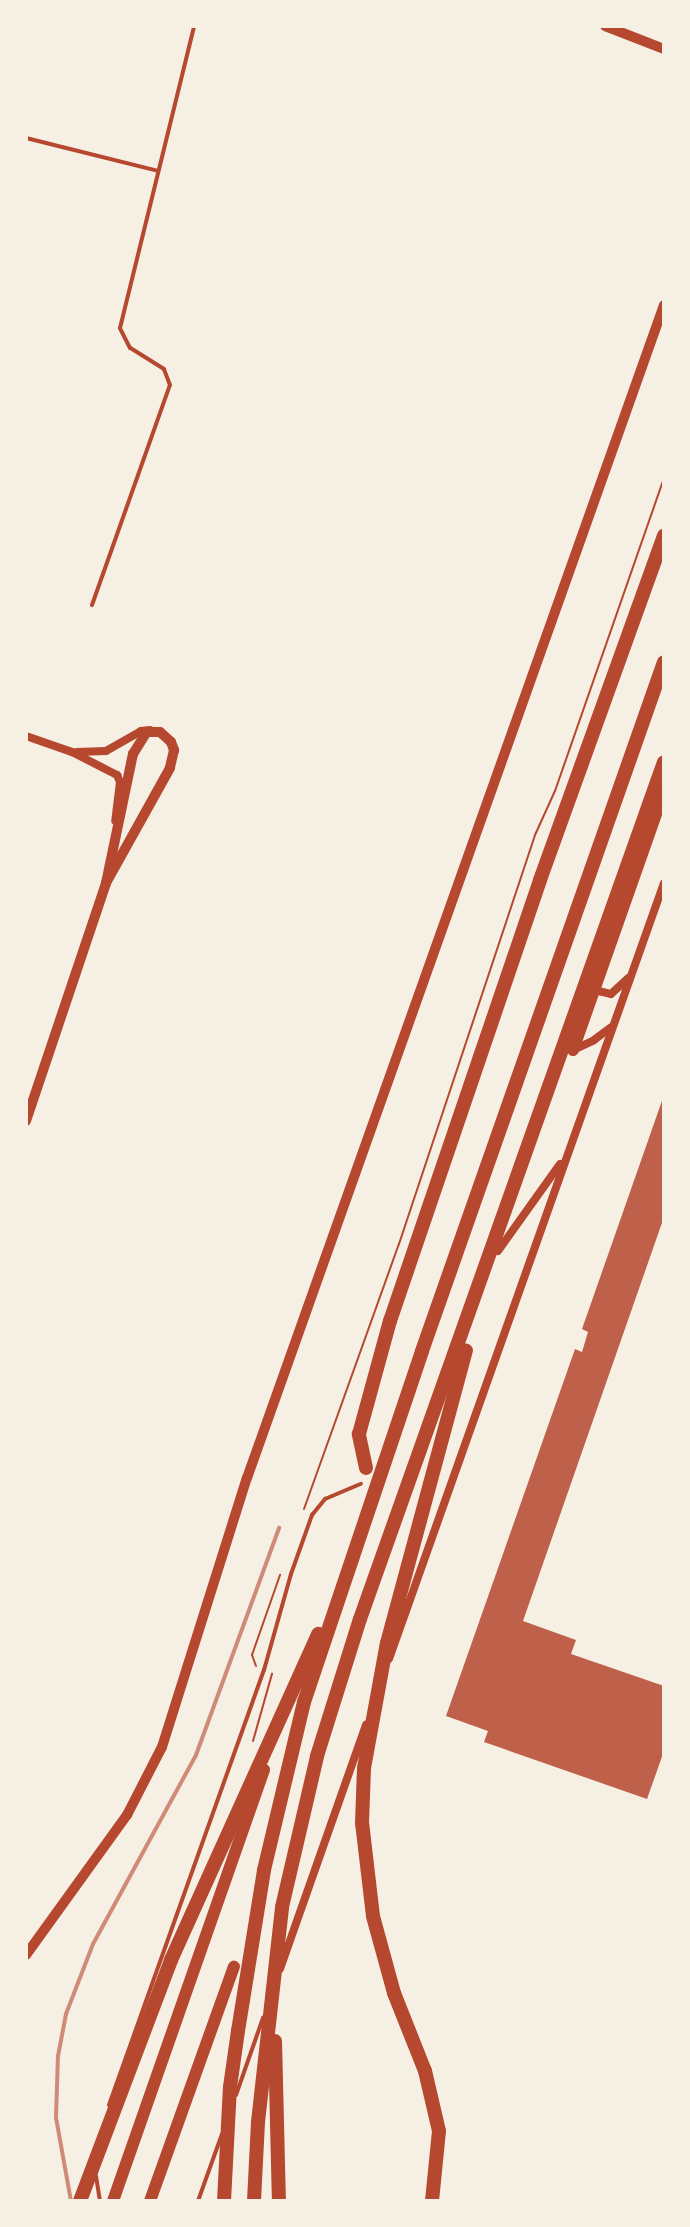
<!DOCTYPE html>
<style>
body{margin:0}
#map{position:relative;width:690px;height:2227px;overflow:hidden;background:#f6efe4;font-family:"Open Sans",sans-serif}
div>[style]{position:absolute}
.building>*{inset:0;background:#bf614a}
.path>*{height:2px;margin:-1px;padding:0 1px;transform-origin:1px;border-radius:1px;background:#b5482f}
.service>*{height:4px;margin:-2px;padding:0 2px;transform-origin:2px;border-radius:2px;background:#b5482f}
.minor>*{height:8px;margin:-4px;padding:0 4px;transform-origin:4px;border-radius:4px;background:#b5482f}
.tertiary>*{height:10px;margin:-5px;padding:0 5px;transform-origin:5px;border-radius:5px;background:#b5482f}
.primary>*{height:12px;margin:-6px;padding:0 6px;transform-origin:6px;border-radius:6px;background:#b5482f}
.motorway>*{height:14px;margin:-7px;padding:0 7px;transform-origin:7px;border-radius:7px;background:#b5482f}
.rail>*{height:4px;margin:-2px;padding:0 2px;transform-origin:2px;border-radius:2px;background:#cf8b77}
span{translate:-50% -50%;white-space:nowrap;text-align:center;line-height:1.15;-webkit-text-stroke:7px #f6efe4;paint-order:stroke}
.frame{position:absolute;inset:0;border:28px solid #f6efe4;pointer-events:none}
</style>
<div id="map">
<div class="building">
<i style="clip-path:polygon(664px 1095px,664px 1217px,523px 1621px,576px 1640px,571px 1654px,664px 1686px,664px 1751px,647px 1799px,484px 1742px,488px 1731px,446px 1716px,575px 1349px,582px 1352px,588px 1332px,582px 1329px)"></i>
</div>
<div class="path">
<i style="left:304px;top:1509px;width:282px;rotate:-70.3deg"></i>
<i style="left:399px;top:1244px;width:431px;rotate:-71.6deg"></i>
<i style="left:535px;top:835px;width:48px;rotate:-65.6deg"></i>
<i style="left:555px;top:791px;width:331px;rotate:-70.8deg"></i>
<i style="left:256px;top:1666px;width:12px;rotate:-110deg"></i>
<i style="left:252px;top:1655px;width:85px;rotate:-70.7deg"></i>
<i style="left:253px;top:1741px;width:70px;rotate:-74.2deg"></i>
</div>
<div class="service">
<i style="left:26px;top:138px;width:136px;rotate:14deg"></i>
<i style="left:92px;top:605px;width:233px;rotate:-70.5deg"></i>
<i style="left:170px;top:385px;width:17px;rotate:-111deg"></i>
<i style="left:164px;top:369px;width:40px;rotate:-148deg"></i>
<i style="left:130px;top:348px;width:22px;rotate:-117deg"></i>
<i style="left:120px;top:328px;width:311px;rotate:-76.2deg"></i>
<i style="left:236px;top:2095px;width:82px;rotate:-70.7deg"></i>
<i style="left:109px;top:2105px;width:462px;rotate:-70.4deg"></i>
<i style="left:264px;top:1670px;width:100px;rotate:-74.3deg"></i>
<i style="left:291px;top:1574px;width:63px;rotate:-70.4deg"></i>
<i style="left:312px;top:1515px;width:21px;rotate:-51deg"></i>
<i style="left:325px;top:1499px;width:39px;rotate:-23deg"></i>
<i style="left:96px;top:2176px;width:25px;rotate:81deg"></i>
<i style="left:198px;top:2201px;width:71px;rotate:-70.3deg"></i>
</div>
<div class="minor">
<i style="left:26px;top:736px;width:49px;rotate:19.2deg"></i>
<i style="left:72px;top:752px;width:51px;rotate:27.1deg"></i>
<i style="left:117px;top:775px;width:8px;rotate:67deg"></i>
<i style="left:120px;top:782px;width:39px;rotate:97deg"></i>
<i style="left:77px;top:752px;width:29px;rotate:-2deg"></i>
<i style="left:106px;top:751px;width:40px;rotate:-29.7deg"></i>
<i style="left:141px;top:731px;width:9px;rotate:-6deg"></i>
<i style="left:594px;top:990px;width:17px;rotate:13deg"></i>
<i style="left:611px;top:994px;width:23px;rotate:-43deg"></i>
<i style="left:573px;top:1050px;width:23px;rotate:-25deg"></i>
<i style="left:594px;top:1040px;width:21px;rotate:-37deg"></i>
<i style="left:498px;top:1251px;width:107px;rotate:-54.5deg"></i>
<i style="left:389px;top:1659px;width:823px;rotate:-70.49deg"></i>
<i style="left:280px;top:1969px;width:259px;rotate:-70.6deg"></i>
</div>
<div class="tertiary">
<i style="left:605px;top:26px;width:63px;rotate:21.3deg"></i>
<i style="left:26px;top:1121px;width:251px;rotate:-71.4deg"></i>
<i style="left:106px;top:883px;width:132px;rotate:-78.2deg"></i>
<i style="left:133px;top:754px;width:26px;rotate:-58deg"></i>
<i style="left:147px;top:732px;width:13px"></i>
<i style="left:160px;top:732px;width:15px;rotate:42deg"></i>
<i style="left:171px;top:742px;width:9px;rotate:69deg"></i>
<i style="left:174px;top:750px;width:18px;rotate:103deg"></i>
<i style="left:170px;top:768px;width:132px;rotate:119.1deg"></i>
<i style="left:26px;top:1955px;width:173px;rotate:-54.2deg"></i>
<i style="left:127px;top:1815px;width:76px;rotate:-62.8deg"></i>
<i style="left:162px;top:1747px;width:282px;rotate:-72.5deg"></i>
<i style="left:247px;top:1478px;width:1245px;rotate:-70.43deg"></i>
</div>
<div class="primary">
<i style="left:573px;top:1050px;width:275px;rotate:-70.6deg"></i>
<i style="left:113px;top:2201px;width:457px;rotate:-70.7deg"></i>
<i style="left:150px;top:2201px;width:249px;rotate:-70.3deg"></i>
</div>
<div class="motorway">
<i style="left:366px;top:1468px;width:35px;rotate:-102deg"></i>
<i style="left:359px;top:1434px;width:117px;rotate:-74.7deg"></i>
<i style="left:390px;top:1321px;width:466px;rotate:-71.2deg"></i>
<i style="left:540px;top:880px;width:366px;rotate:-70.2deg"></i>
<i style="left:275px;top:2041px;width:160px;rotate:88.6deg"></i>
<i style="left:80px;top:2201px;width:258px;rotate:-69.3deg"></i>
<i style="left:171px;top:1960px;width:358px;rotate:-65.7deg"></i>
<i style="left:224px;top:2201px;width:114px;rotate:-87deg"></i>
<i style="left:230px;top:2087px;width:57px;rotate:-81.9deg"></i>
<i style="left:238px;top:2031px;width:163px;rotate:-80.8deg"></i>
<i style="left:264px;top:1870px;width:173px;rotate:-76.6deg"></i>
<i style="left:304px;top:1702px;width:370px;rotate:-71.4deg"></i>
<i style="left:422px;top:1351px;width:730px;rotate:-70.65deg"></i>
<i style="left:254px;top:2201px;width:79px;rotate:-87.1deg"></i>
<i style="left:258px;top:2122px;width:216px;rotate:-83.6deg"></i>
<i style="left:282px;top:1907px;width:155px;rotate:-76.9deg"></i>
<i style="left:317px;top:1756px;width:144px;rotate:-72.6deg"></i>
<i style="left:360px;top:1619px;width:909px;rotate:-70.47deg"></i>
<i style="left:432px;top:2201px;width:70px;rotate:-84.3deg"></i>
<i style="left:439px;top:2131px;width:62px;rotate:-103.1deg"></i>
<i style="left:425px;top:2071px;width:84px;rotate:-111.7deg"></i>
<i style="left:394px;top:1993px;width:80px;rotate:-105.3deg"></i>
<i style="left:373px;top:1916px;width:94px;rotate:-96.7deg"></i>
<i style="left:362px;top:1823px;width:55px;rotate:-87.9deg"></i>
<i style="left:364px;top:1768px;width:127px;rotate:-79.6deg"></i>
<i style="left:387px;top:1643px;width:303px;rotate:-74.9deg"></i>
</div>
<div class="rail">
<i style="left:71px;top:2201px;width:84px;rotate:-100.2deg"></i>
<i style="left:56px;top:2118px;width:62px;rotate:-88.2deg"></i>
<i style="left:58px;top:2056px;width:43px;rotate:-79.2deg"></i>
<i style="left:66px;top:2014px;width:75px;rotate:-68.9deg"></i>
<i style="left:93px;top:1944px;width:215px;rotate:-61.4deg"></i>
<i style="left:196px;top:1755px;width:242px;rotate:-69.9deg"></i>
</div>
<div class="frame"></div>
</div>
